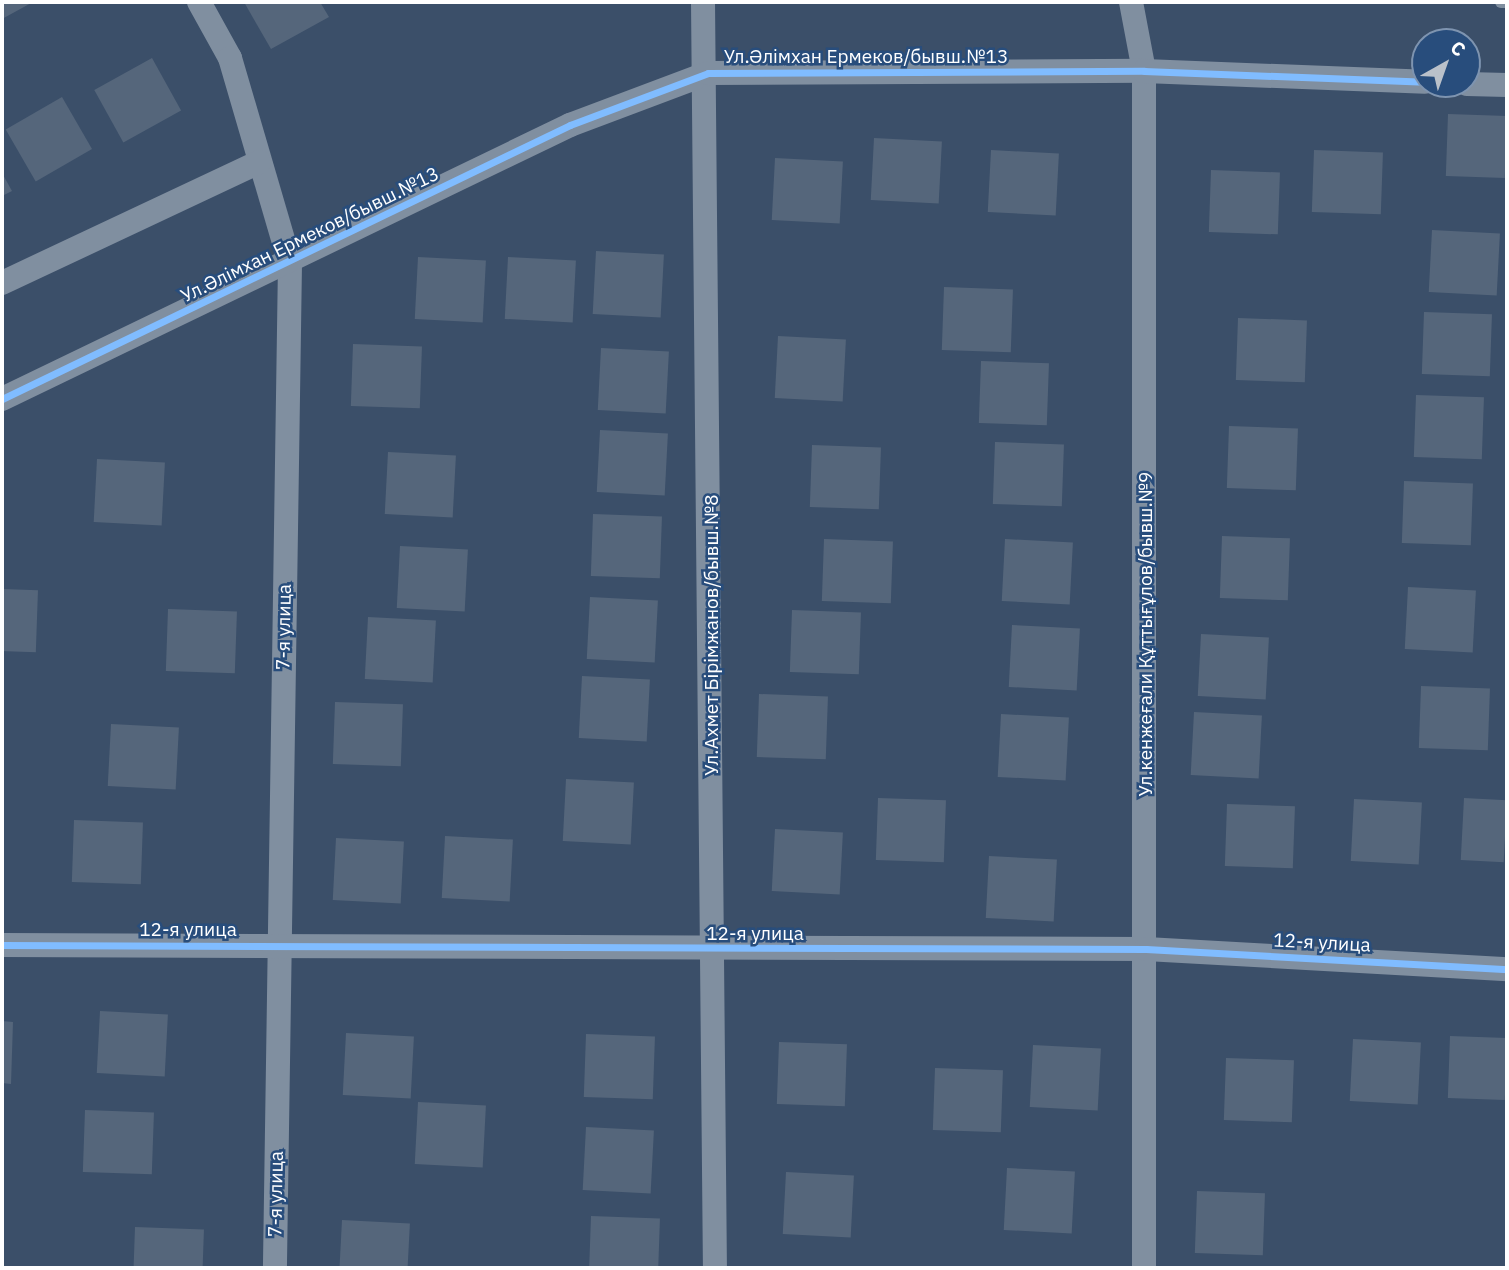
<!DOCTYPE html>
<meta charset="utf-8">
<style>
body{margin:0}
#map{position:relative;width:1509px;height:1270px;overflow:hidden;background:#3b4f69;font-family:"IBM Plex Sans",sans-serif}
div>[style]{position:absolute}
.building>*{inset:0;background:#55667b;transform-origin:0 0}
.service>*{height:12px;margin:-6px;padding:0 6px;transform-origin:6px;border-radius:6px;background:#808fa0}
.minor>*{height:24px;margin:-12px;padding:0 12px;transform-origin:12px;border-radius:12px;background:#808fa0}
.cycleway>*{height:7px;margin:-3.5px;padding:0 3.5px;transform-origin:3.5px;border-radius:3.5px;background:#80bcff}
span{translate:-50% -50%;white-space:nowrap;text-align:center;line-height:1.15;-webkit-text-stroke:5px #284d7c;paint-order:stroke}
.street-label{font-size:19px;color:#fff}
.frame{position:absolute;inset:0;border:4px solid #fff;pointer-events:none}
.north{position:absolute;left:1411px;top:28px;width:70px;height:70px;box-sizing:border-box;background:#284d7c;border:2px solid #7e94b0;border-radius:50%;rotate:40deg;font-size:19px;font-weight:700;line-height:28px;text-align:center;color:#fff}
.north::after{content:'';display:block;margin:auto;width:24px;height:32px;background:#bac1ca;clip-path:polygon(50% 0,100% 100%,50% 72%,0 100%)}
</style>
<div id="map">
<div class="building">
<i style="clip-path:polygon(2px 2px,33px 2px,2px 19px)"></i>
<i style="clip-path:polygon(244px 2px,320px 2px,329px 17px,271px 49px)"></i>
<i style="left:152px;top:58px;width:60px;height:66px;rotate:61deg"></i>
<i style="left:62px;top:97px;width:60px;height:65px;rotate:60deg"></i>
<i style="left:1448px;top:114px;width:59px;height:62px;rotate:2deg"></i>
<i style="left:874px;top:138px;width:68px;height:62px;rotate:3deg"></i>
<i style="left:991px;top:150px;width:68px;height:62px;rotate:3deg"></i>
<i style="left:1314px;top:150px;width:69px;height:62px;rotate:2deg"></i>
<i style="left:775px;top:158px;width:68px;height:62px;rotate:3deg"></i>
<i style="left:1211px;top:170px;width:69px;height:62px;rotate:2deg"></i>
<i style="clip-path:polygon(2px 173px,12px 191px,2px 196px)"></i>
<i style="left:1432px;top:230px;width:68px;height:62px;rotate:3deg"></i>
<i style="left:596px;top:251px;width:68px;height:63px;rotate:3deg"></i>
<i style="left:418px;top:257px;width:68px;height:62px;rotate:3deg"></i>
<i style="left:508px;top:257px;width:68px;height:62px;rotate:3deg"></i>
<i style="left:944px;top:287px;width:69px;height:63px;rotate:2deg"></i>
<i style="left:1424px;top:312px;width:68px;height:62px;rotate:2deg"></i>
<i style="left:1238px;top:318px;width:69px;height:62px;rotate:2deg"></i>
<i style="left:778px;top:336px;width:68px;height:62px;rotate:3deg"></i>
<i style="left:353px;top:344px;width:69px;height:62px;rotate:2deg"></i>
<i style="left:601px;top:348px;width:68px;height:62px;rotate:3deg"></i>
<i style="left:981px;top:361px;width:68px;height:62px;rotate:2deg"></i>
<i style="left:1416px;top:395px;width:68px;height:62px;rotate:2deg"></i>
<i style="left:1229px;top:426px;width:69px;height:62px;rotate:2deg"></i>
<i style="left:600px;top:430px;width:68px;height:62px;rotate:3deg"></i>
<i style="left:995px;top:442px;width:69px;height:62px;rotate:2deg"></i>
<i style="left:812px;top:445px;width:69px;height:62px;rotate:2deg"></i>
<i style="left:388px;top:452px;width:68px;height:62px;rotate:3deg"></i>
<i style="left:97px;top:459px;width:68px;height:63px;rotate:3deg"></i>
<i style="left:1404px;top:481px;width:69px;height:62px;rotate:2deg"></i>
<i style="left:593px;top:514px;width:69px;height:62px;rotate:2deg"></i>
<i style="left:1222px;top:536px;width:68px;height:62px;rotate:2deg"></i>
<i style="left:824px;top:539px;width:69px;height:62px;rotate:2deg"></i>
<i style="left:1005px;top:539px;width:68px;height:62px;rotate:3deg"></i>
<i style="left:400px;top:546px;width:68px;height:62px;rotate:3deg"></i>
<i style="left:1408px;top:587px;width:68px;height:62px;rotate:3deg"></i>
<i style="left:2px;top:589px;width:36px;height:62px;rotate:2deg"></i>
<i style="left:590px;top:597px;width:68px;height:62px;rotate:3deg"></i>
<i style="left:168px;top:609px;width:69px;height:62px;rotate:2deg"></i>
<i style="left:792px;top:610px;width:69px;height:62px;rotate:2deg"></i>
<i style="left:368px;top:617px;width:68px;height:62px;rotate:3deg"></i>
<i style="left:1012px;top:625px;width:68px;height:62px;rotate:3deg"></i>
<i style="left:1201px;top:634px;width:68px;height:62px;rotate:3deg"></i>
<i style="left:582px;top:676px;width:68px;height:62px;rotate:3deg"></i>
<i style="left:1421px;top:686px;width:69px;height:62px;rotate:2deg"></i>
<i style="left:759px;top:694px;width:69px;height:63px;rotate:2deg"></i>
<i style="left:335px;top:702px;width:68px;height:62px;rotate:2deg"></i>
<i style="left:1194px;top:712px;width:68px;height:63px;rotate:3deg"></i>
<i style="left:1001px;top:714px;width:68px;height:63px;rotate:3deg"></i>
<i style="left:111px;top:724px;width:68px;height:62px;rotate:3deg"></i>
<i style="left:566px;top:779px;width:68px;height:62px;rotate:3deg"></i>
<i style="left:878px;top:798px;width:68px;height:62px;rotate:2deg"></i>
<i style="left:1464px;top:798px;width:43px;height:62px;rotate:3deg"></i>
<i style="left:1354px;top:799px;width:68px;height:62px;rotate:3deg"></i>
<i style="left:1227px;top:804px;width:68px;height:62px;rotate:2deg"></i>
<i style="left:74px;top:820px;width:69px;height:62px;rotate:2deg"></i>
<i style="left:775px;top:829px;width:68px;height:62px;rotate:3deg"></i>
<i style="left:445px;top:836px;width:68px;height:62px;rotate:3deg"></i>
<i style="left:336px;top:838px;width:68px;height:62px;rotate:3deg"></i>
<i style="left:989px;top:856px;width:68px;height:62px;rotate:3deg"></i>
<i style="left:100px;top:1011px;width:68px;height:62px;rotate:3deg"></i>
<i style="clip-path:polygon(2px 1021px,13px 1022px,11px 1084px,2px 1083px)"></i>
<i style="left:346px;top:1033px;width:68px;height:62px;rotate:3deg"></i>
<i style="left:586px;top:1034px;width:69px;height:63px;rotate:2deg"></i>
<i style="left:1450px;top:1036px;width:57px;height:62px;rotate:2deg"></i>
<i style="left:1353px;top:1039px;width:68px;height:62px;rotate:3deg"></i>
<i style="left:779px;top:1042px;width:68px;height:62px;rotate:2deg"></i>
<i style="left:1033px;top:1045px;width:68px;height:62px;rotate:3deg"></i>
<i style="left:1226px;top:1058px;width:68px;height:62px;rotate:2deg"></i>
<i style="left:935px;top:1068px;width:68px;height:62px;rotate:2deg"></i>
<i style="left:418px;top:1102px;width:68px;height:62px;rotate:3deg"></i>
<i style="left:85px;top:1110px;width:69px;height:62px;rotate:2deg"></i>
<i style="left:586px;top:1127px;width:68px;height:63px;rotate:3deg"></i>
<i style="left:1007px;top:1168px;width:68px;height:62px;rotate:3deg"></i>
<i style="left:786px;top:1172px;width:68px;height:62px;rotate:3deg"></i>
<i style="left:1197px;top:1191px;width:68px;height:62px;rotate:2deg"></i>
<i style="left:591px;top:1216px;width:69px;height:52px;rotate:2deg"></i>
<i style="left:342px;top:1220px;width:68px;height:48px;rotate:3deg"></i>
<i style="left:135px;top:1227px;width:69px;height:41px;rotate:2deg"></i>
</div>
<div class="service">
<i style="left:1501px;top:2px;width:6px"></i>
</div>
<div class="minor">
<i style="left:199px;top:2px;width:64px;rotate:61deg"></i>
<i style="left:230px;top:58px;width:214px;rotate:73.7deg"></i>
<i style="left:290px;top:263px;width:1005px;rotate:90.86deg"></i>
<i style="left:703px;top:2px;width:1266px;rotate:89.46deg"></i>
<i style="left:1131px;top:2px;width:70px;rotate:79.3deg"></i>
<i style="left:1144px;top:71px;width:1197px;rotate:90deg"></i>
<i style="left:1467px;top:84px;width:40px;rotate:1.4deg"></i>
<i style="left:2px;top:283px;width:284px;rotate:-25.2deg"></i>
<i style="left:2px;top:399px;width:631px;rotate:-25.75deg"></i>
<i style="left:570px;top:125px;width:147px;rotate:-20.6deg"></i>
<i style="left:708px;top:73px;width:436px;rotate:-0.3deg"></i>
<i style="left:1144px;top:71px;width:281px;rotate:2.2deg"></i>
<i style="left:2px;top:945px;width:1144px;rotate:0.2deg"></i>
<i style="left:1146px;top:949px;width:362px;rotate:3.2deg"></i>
</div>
<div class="cycleway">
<i style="left:2px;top:399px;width:631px;rotate:-25.75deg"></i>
<i style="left:570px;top:125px;width:147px;rotate:-20.6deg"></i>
<i style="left:708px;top:73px;width:436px;rotate:-0.3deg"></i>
<i style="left:1144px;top:71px;width:281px;rotate:2.2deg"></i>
<i style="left:2px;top:945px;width:1144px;rotate:0.2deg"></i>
<i style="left:1146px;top:949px;width:362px;rotate:3.2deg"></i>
</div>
<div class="street-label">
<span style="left:866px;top:57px">Ул.Әлімхан Ермеков/бывш.№13</span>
<span style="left:310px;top:235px;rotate:-26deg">Ул.Әлімхан Ермеков/бывш.№13</span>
<span style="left:284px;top:627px;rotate:-89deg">7-я улица</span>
<span style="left:1146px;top:634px;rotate:-90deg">Ул.кенжеғали Құттығұлов/бывш.№9</span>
<span style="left:712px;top:635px;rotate:-90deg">Ул.Ахмет Бірімжанов/бывш.№8</span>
<span style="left:188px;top:930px">12-я улица</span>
<span style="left:755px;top:934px">12-я улица</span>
<span style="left:1322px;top:943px;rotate:3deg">12-я улица</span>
<span style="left:276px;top:1194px;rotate:-89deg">7-я улица</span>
</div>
<div class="frame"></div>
<div class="north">С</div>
</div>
